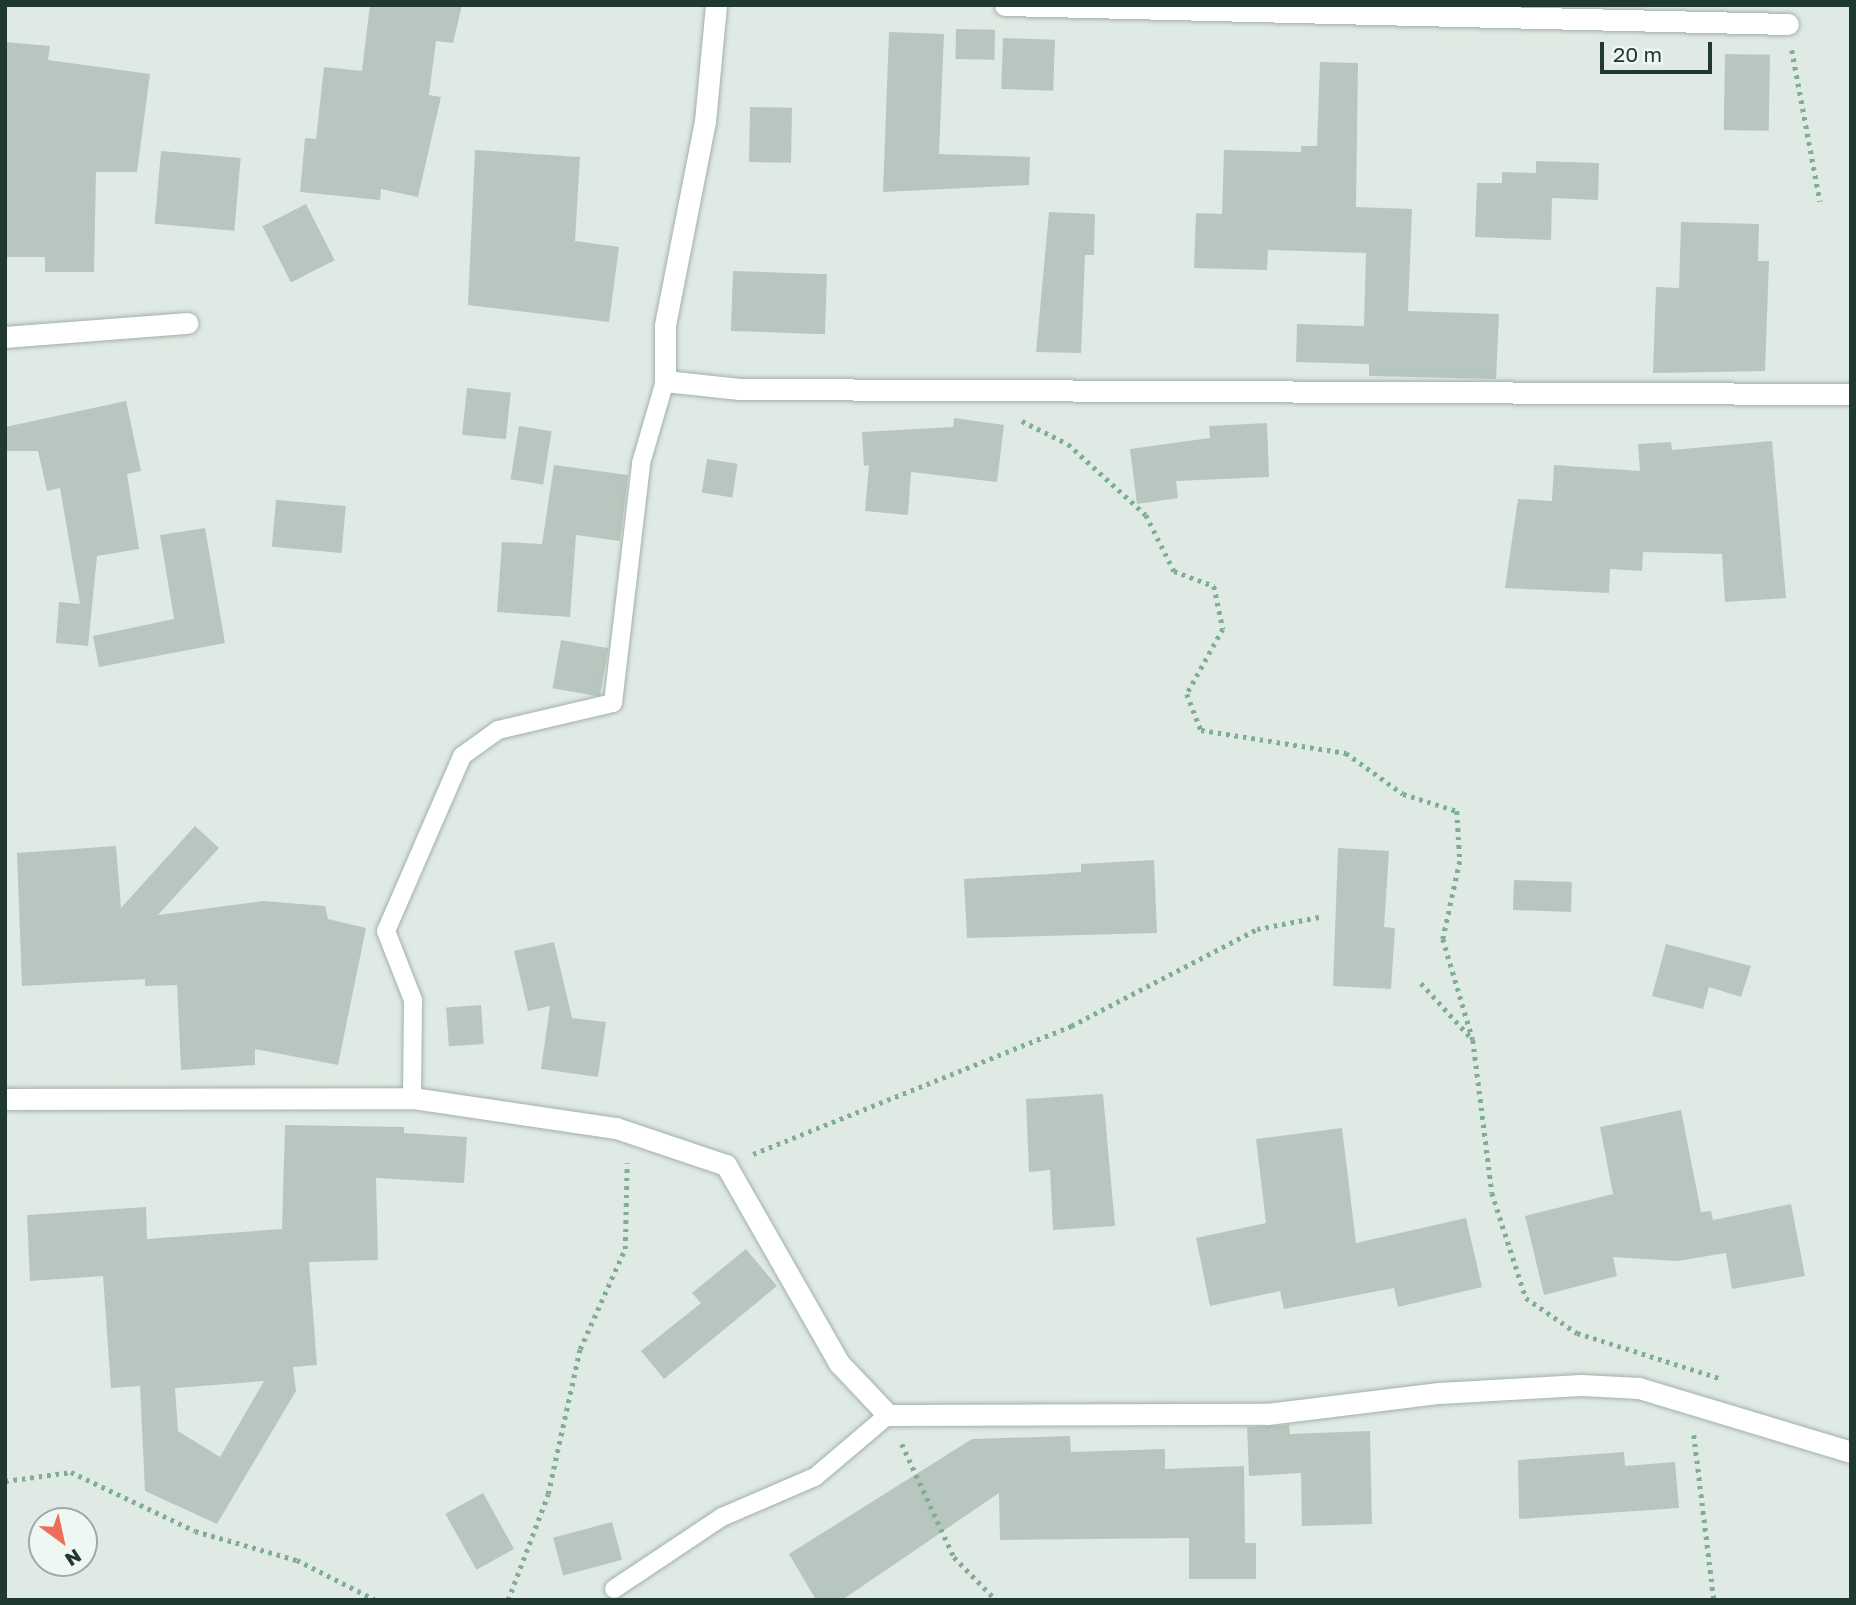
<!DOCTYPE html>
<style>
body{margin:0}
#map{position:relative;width:1856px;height:1605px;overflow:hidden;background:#dfeae4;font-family:"Golos Text",sans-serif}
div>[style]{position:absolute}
.building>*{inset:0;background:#b7c7bf;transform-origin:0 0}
.path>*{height:4.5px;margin-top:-2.25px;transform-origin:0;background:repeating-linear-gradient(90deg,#80ad9a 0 3.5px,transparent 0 8.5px)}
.roads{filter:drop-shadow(0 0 2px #a2b1aa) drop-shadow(0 0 2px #a2b1aa)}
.service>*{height:18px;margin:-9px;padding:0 9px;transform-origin:9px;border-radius:9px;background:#fff}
.minor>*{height:21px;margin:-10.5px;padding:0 10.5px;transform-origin:10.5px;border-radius:10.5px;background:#fff}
span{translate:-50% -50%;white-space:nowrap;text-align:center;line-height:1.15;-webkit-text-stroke:5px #eff7f2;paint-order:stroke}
.frame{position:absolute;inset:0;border:7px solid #203930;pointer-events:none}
.north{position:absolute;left:28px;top:1507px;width:70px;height:70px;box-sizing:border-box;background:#eff7f2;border:2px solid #9caba4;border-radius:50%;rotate:147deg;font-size:19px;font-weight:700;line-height:28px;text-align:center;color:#203930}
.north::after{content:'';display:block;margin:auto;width:24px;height:32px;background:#ee6d58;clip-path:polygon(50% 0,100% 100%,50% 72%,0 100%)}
.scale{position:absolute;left:1600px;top:42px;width:112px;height:32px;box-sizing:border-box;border:4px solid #203930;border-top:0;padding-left:9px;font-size:21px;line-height:24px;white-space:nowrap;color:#203930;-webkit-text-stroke:5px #eff7f2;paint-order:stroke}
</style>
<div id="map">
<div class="building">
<i style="clip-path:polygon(370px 5px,462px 5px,453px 43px,436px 41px,429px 95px,441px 97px,418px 197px,381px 189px,380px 200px,300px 192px,305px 138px,316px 139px,324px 67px,362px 71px)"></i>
<i style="left:956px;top:29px;width:39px;height:30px;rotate:1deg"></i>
<i style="clip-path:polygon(889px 32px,944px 34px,939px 154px,1030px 157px,1029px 185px,883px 192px)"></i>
<i style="left:1003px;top:38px;width:52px;height:51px;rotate:2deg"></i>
<i style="clip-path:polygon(5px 42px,50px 46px,48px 60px,150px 74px,137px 172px,96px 172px,94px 272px,45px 272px,45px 257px,5px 257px)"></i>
<i style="left:1725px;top:54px;width:45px;height:76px;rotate:1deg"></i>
<i style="clip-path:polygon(1320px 62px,1358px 63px,1356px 207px,1412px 209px,1408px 311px,1499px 314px,1496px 379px,1369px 376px,1369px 364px,1296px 362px,1297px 324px,1364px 326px,1366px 253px,1268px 250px,1267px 270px,1194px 268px,1196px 213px,1222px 214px,1224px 150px,1301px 152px,1301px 146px,1317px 146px)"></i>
<i style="left:750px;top:107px;width:42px;height:55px;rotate:1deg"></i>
<i style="clip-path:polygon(475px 150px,580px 157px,575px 241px,619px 247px,609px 322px,468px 305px)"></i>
<i style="left:161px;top:151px;width:80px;height:73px;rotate:5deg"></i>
<i style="clip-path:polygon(1536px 161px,1599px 163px,1598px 200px,1552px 198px,1551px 240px,1475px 237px,1477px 183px,1502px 183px,1502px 172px,1536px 173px)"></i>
<i style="left:306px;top:204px;width:63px;height:49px;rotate:63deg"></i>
<i style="clip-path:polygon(1049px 212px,1095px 214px,1094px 255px,1085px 255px,1081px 353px,1036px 352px)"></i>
<i style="clip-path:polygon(1681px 222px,1759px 224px,1758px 261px,1769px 261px,1765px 371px,1653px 373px,1656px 287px,1679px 288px)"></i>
<i style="left:733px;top:271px;width:94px;height:60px;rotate:2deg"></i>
<i style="left:467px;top:388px;width:44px;height:47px;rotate:6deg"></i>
<i style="clip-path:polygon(126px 401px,141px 471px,127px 474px,139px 549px,97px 556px,88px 646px,56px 643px,59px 602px,80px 604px,60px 488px,47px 491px,38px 451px,5px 451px,5px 427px)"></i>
<i style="clip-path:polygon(954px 418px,1004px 425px,997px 482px,911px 472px,908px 515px,865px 511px,869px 465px,864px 466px,862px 432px,953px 427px)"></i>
<i style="clip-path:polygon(1267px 423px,1269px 477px,1176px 481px,1178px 498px,1137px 504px,1130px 449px,1210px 438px,1209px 426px)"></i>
<i style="left:519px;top:426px;width:33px;height:54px;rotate:9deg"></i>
<i style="clip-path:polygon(1772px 441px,1786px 598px,1725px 602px,1722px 554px,1643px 552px,1642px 571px,1610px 569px,1609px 593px,1505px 588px,1518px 499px,1552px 501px,1554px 465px,1640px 471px,1638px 444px,1671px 442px,1672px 450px)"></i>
<i style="left:707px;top:459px;width:31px;height:34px;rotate:9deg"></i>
<i style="clip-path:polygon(554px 465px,628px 475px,620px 541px,576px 535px,570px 617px,497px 612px,502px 542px,542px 544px)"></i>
<i style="left:276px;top:500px;width:70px;height:47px;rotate:5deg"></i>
<i style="clip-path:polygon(205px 528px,225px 643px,99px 667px,93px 636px,174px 619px,160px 535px)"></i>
<i style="left:561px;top:640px;width:48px;height:49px;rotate:10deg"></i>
<i style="clip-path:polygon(195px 826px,219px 848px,158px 915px,263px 901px,325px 906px,328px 919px,366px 928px,338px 1065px,255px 1049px,255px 1065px,181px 1070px,177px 985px,145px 986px,145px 979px,22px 986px,17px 853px,116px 846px,121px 908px)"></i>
<i style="clip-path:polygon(1338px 848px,1389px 851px,1384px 927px,1395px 928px,1391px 989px,1333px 986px)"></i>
<i style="clip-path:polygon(1154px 860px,1157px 933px,967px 938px,964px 879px,1081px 872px,1081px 864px)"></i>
<i style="left:1514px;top:880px;width:58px;height:30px;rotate:2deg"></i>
<i style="clip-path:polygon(554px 942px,572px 1018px,606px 1022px,598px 1077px,541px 1069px,550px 1006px,528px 1011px,514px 951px)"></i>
<i style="clip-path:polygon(1666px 944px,1751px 966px,1741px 997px,1709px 987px,1703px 1009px,1652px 996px)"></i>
<i style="left:481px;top:1005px;width:39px;height:35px;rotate:86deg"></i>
<i style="clip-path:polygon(1103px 1094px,1115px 1226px,1053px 1230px,1050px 1170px,1029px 1172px,1026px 1099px)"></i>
<i style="clip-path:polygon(1681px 1110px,1701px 1212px,1711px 1211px,1713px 1220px,1791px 1204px,1805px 1276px,1732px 1289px,1726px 1253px,1677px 1261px,1613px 1257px,1617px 1276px,1544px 1295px,1525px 1216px,1613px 1194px,1600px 1127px)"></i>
<i style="clip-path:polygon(evenodd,285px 1125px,404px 1127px,404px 1133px,467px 1137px,464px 1183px,376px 1178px,378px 1260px,309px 1262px,317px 1365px,293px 1367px,296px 1391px,217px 1524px,145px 1491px,140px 1386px,111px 1388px,103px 1276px,30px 1281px,27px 1215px,146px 1207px,147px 1239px,282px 1229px,285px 1125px,264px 1381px,220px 1457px,178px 1431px,175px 1388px,264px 1381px)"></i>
<i style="clip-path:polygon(1342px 1128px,1356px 1243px,1466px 1218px,1482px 1287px,1398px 1307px,1394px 1288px,1284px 1309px,1280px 1291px,1210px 1306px,1196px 1238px,1266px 1223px,1256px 1139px)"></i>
<i style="clip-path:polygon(746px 1249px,777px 1286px,664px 1379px,641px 1351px,701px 1303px,692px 1293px)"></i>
<i style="clip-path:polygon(1289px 1425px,1290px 1434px,1370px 1431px,1372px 1524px,1302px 1526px,1301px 1473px,1249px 1476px,1247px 1427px)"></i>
<i style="clip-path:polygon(1070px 1436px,1071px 1452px,1165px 1449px,1165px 1469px,1244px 1466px,1245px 1543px,1256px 1543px,1256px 1579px,1189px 1579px,1189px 1538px,1000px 1540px,999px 1493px,842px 1600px,816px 1600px,789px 1554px,972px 1439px)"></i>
<i style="clip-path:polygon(1624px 1452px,1625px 1466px,1675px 1462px,1679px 1508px,1519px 1519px,1518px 1460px)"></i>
<i style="left:483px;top:1493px;width:64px;height:43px;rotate:61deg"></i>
<i style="left:612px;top:1522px;width:39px;height:61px;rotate:75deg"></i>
</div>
<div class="path">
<i style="left:1792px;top:50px;width:154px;rotate:79.5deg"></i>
<i style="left:1022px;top:421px;width:51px;rotate:26.6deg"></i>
<i style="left:1068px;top:444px;width:105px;rotate:42.3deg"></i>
<i style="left:1146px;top:515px;width:63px;rotate:63.4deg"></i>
<i style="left:1174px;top:571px;width:43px;rotate:20.6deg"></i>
<i style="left:1214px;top:586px;width:44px;rotate:78.2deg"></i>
<i style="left:1223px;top:629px;width:74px;rotate:119deg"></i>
<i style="left:1187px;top:694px;width:39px;rotate:69deg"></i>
<i style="left:1201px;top:730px;width:147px;rotate:9deg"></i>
<i style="left:1346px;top:753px;width:70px;rotate:35.7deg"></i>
<i style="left:1403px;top:794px;width:57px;rotate:17.5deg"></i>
<i style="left:1457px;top:811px;width:50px;rotate:86.6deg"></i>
<i style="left:1460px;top:861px;width:80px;rotate:102.3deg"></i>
<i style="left:1443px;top:939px;width:105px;rotate:73.5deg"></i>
<i style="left:1421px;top:983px;width:77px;rotate:47.6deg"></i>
<i style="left:1473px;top:1040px;width:154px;rotate:82.9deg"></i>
<i style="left:1492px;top:1193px;width:110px;rotate:72.1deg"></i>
<i style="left:1526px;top:1298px;width:62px;rotate:34.5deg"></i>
<i style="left:1577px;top:1333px;width:152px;rotate:17.6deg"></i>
<i style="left:753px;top:1154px;width:343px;rotate:-21.9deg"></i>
<i style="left:1071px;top:1026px;width:210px;rotate:-27.5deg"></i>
<i style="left:1257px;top:929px;width:63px;rotate:-11deg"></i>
<i style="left:1694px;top:1435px;width:166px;rotate:83.1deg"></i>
<i style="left:902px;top:1444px;width:124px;rotate:65.3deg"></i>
<i style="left:954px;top:1557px;width:60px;rotate:45.7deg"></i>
<i style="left:5px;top:1481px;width:67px;rotate:-7.8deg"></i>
<i style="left:71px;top:1472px;width:137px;rotate:25.4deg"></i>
<i style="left:195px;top:1531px;width:106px;rotate:15.9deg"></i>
<i style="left:297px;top:1560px;width:89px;rotate:26.9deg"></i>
<i style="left:508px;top:1600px;width:113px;rotate:-69.3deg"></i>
<i style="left:548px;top:1494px;width:148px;rotate:-77.6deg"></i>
<i style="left:580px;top:1349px;width:110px;rotate:-65.8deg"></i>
<i style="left:625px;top:1249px;width:86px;rotate:-88.7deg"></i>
</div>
<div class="roads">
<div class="service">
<i style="left:412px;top:1098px;width:98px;rotate:-89.4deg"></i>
<i style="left:413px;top:1000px;width:74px;rotate:-111.4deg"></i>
<i style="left:386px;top:931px;width:191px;rotate:-66.5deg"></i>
<i style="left:462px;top:756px;width:44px;rotate:-35.8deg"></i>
<i style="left:498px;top:730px;width:118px;rotate:-13.2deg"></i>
<i style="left:613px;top:703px;width:242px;rotate:-83.3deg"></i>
<i style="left:641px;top:463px;width:85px;rotate:-73.7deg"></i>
<i style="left:614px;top:1589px;width:130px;rotate:-33.7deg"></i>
<i style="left:722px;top:1517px;width:101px;rotate:-23.3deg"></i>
<i style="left:815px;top:1477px;width:96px;rotate:-40.3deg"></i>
</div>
<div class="minor">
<i style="left:716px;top:5px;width:117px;rotate:95.4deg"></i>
<i style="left:705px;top:121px;width:208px;rotate:101.1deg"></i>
<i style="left:665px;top:325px;width:56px;rotate:90deg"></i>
<i style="left:665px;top:381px;width:75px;rotate:6.1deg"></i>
<i style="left:740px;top:389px;width:1111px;rotate:0.26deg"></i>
<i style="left:1005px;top:5px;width:783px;rotate:1.39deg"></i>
<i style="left:5px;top:337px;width:183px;rotate:-4.4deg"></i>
<i style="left:5px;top:1099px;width:407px;rotate:-0.1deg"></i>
<i style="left:412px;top:1098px;width:206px;rotate:8.4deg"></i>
<i style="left:616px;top:1128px;width:116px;rotate:18.6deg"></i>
<i style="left:726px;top:1165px;width:228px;rotate:60.3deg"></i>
<i style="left:839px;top:1363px;width:71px;rotate:46.7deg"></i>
<i style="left:888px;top:1415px;width:379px;rotate:-0.2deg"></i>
<i style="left:1267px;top:1414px;width:173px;rotate:-7deg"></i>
<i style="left:1439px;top:1393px;width:142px;rotate:-3.2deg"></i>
<i style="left:1581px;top:1385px;width:58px;rotate:3deg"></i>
<i style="left:1639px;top:1388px;width:221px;rotate:16.8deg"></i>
</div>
</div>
<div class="frame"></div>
<div class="north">N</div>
<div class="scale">20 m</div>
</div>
